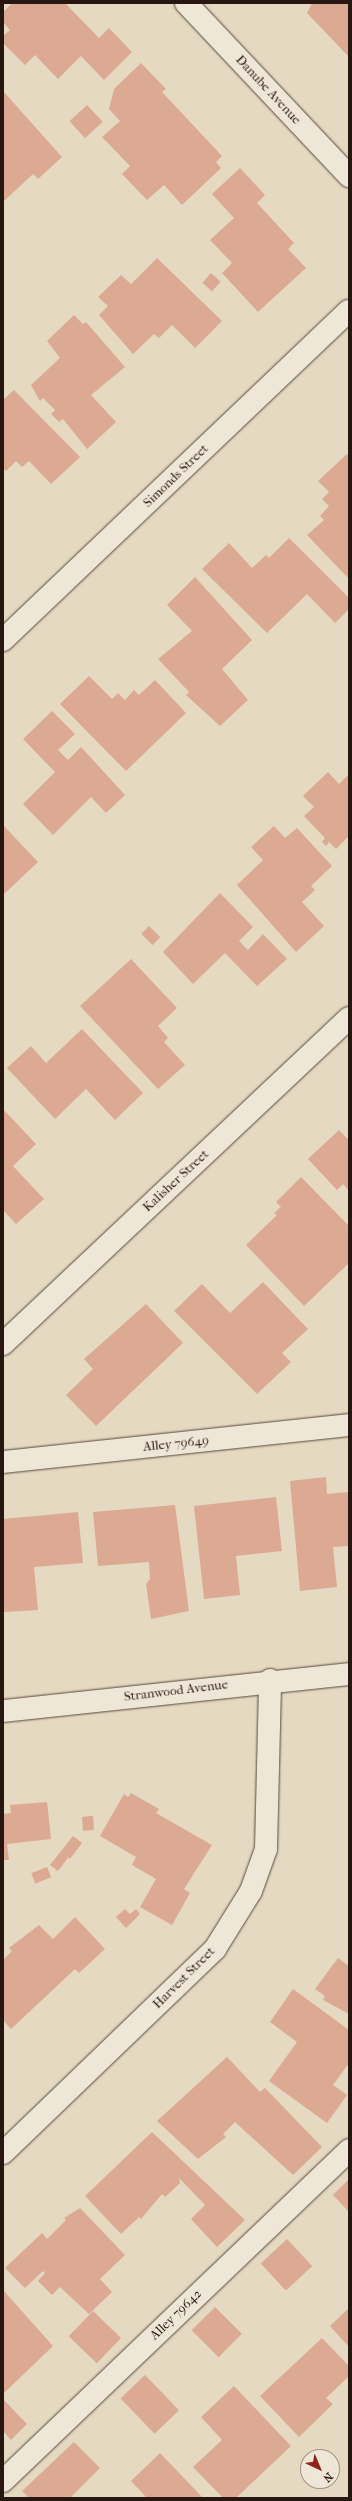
<!DOCTYPE html>
<style>
body{margin:0}
#map{position:relative;width:352px;height:2501px;overflow:hidden;background:#e5d9c1;font-family:"IM FELL French Canon",serif}
div>[style]{position:absolute}
.building>*{inset:0;background:#dca993;transform-origin:0 0}
.roads{filter:drop-shadow(0 0 1px #57483c) drop-shadow(0 0 1px #57483c)}
.minor>*{height:22px;margin:-11px;padding:0 11px;transform-origin:11px;border-radius:11px;background:#eee6d7}
span{translate:-50% -50%;white-space:nowrap;text-align:center;line-height:1.15;-webkit-text-stroke:3.5px #eee6d7;paint-order:stroke}
.street-label{font-size:13px;color:#281710}
.frame{position:absolute;inset:0;border:4px solid #281710;pointer-events:none}
.north{position:absolute;left:300px;top:2449px;width:40px;height:40px;box-sizing:border-box;background:#eee6d7;border:1px solid #9f9387;border-radius:50%;rotate:136deg;font-size:11px;font-weight:700;line-height:16px;text-align:center;color:#281710}
.north::after{content:'';display:block;margin:auto;width:14px;height:18px;background:#8f2418;clip-path:polygon(50% 0,100% 100%,50% 72%,0 100%)}
</style>
<div id="map">
<div class="building">
<i style="clip-path:polygon(12px 3px,65px 3px,99px 38px,109px 28px,132px 52px,104px 80px,81px 56px,58px 79px,35px 55px,25px 65px,3px 43px,3px 36px,10px 30px,3px 22px,3px 12px)"></i>
<i style="clip-path:polygon(312px 3px,349px 3px,349px 57px,307px 13px)"></i>
<i style="clip-path:polygon(141px 63px,166px 89px,162px 92px,222px 156px,216px 162px,221px 168px,182px 205px,164px 185px,147px 200px,122px 174px,130px 166px,102px 137px,120px 121px,109px 109px,114px 89px)"></i>
<i style="clip-path:polygon(3px 91px,62px 157px,38px 179px,33px 174px,3px 202px)"></i>
<i style="left:87px;top:105px;width:23px;height:24px;rotate:47deg"></i>
<i style="clip-path:polygon(240px 168px,265px 195px,257px 203px,294px 243px,288px 249px,306px 268px,258px 312px,222px 273px,232px 263px,210px 240px,234px 218px,212px 194px)"></i>
<i style="clip-path:polygon(157px 258px,222px 321px,195px 348px,172px 325px,159px 338px,154px 334px,133px 354px,99px 315px,108px 306px,98px 297px,121px 275px,131px 284px)"></i>
<i style="left:211px;top:273px;width:13px;height:13px;rotate:42deg"></i>
<i style="clip-path:polygon(74px 315px,83px 324px,86px 322px,125px 367px,91px 395px,116px 422px,87px 449px,63px 419px,59px 422px,51px 414px,55px 410px,43px 398px,40px 401px,31px 385px,60px 358px,47px 341px)"></i>
<i style="clip-path:polygon(14px 390px,80px 457px,51px 484px,29px 461px,22px 467px,16px 461px,6px 471px,3px 468px,3px 400px)"></i>
<i style="clip-path:polygon(347px 454px,349px 457px,349px 579px,307px 535px,324px 520px,320px 516px,329px 506px,322px 499px,329px 492px,318px 481px)"></i>
<i style="clip-path:polygon(289px 538px,349px 598px,349px 609px,335px 623px,307px 594px,267px 633px,202px 569px,229px 543px,252px 568px,266px 555px,269px 558px)"></i>
<i style="clip-path:polygon(195px 577px,252px 640px,222px 669px,248px 700px,220px 726px,186px 695px,189px 692px,158px 659px,192px 631px,167px 605px)"></i>
<i style="clip-path:polygon(89px 676px,112px 699px,118px 693px,125px 700px,134px 690px,139px 695px,155px 680px,186px 713px,126px 771px,60px 704px)"></i>
<i style="clip-path:polygon(52px 711px,75px 734px,58px 750px,68px 760px,81px 747px,125px 795px,106px 813px,91px 797px,53px 835px,23px 804px,55px 772px,23px 739px)"></i>
<i style="clip-path:polygon(328px 772px,339px 784px,349px 774px,349px 836px,336px 849px,329px 842px,326px 846px,322px 842px,325px 838px,304px 816px,314px 807px,303px 796px)"></i>
<i style="clip-path:polygon(3px 825px,38px 862px,3px 895px)"></i>
<i style="clip-path:polygon(274px 826px,285px 838px,297px 828px,332px 866px,311px 886px,315px 890px,302px 902px,324px 926px,296px 952px,237px 885px,263px 860px,251px 847px)"></i>
<i style="clip-path:polygon(220px 893px,253px 927px,239px 941px,248px 950px,263px 934px,287px 959px,257px 986px,225px 953px,193px 984px,163px 952px)"></i>
<i style="left:149px;top:926px;width:16px;height:11px;rotate:45deg"></i>
<i style="clip-path:polygon(131px 959px,177px 1008px,158px 1026px,168px 1038px,164px 1042px,185px 1065px,158px 1089px,80px 1006px)"></i>
<i style="clip-path:polygon(82px 1029px,143px 1093px,115px 1120px,86px 1089px,55px 1119px,7px 1068px,31px 1046px,46px 1063px)"></i>
<i style="clip-path:polygon(3px 1109px,36px 1144px,13px 1166px,44px 1199px,16px 1224px,3px 1210px)"></i>
<i style="clip-path:polygon(339px 1130px,349px 1140px,349px 1191px,343px 1184px,337px 1190px,308px 1159px)"></i>
<i style="clip-path:polygon(301px 1177px,349px 1226px,349px 1263px,304px 1306px,246px 1245px,277px 1215px,274px 1213px,281px 1207px,276px 1202px)"></i>
<i style="clip-path:polygon(263px 1282px,308px 1329px,282px 1353px,291px 1362px,257px 1394px,174px 1311px,202px 1284px,230px 1313px)"></i>
<i style="clip-path:polygon(146px 1304px,183px 1343px,96px 1426px,66px 1395px,93px 1369px,84px 1359px)"></i>
<i style="clip-path:polygon(326px 1477px,327px 1494px,349px 1492px,349px 1546px,333px 1547px,337px 1587px,300px 1591px,290px 1481px)"></i>
<i style="clip-path:polygon(276px 1497px,282px 1551px,236px 1556px,240px 1595px,204px 1599px,194px 1506px)"></i>
<i style="clip-path:polygon(175px 1505px,189px 1611px,151px 1619px,146px 1584px,150px 1579px,149px 1562px,98px 1566px,93px 1512px)"></i>
<i style="clip-path:polygon(78px 1512px,83px 1563px,34px 1567px,38px 1610px,3px 1612px,3px 1519px)"></i>
<i style="clip-path:polygon(131px 1793px,159px 1809px,156px 1813px,212px 1845px,184px 1889px,190px 1893px,172px 1925px,140px 1907px,156px 1879px,132px 1865px,136px 1857px,100px 1836px,124px 1794px,128px 1797px)"></i>
<i style="clip-path:polygon(47px 1802px,51px 1839px,7px 1844px,9px 1860px,3px 1860px,3px 1814px,11px 1813px,10px 1805px)"></i>
<i style="left:93px;top:1816px;width:14px;height:11px;rotate:86deg"></i>
<i style="clip-path:polygon(73px 1836px,82px 1843px,70px 1859px,64px 1854px,68px 1858px,58px 1871px,50px 1865px)"></i>
<i style="left:47px;top:1867px;width:11px;height:17px;rotate:68deg"></i>
<i style="clip-path:polygon(125px 1909px,130px 1914px,136px 1909px,140px 1914px,126px 1928px,116px 1917px)"></i>
<i style="clip-path:polygon(75px 1917px,105px 1949px,79px 1973px,75px 1969px,11px 2029px,3px 2020px,3px 1960px,12px 1951px,9px 1948px,39px 1925px,53px 1939px)"></i>
<i style="clip-path:polygon(338px 1958px,349px 1966px,349px 2014px,323px 2000px,325px 1996px,315px 1989px)"></i>
<i style="clip-path:polygon(293px 1989px,349px 2030px,349px 2063px,333px 2085px,347px 2095px,327px 2123px,269px 2081px,297px 2042px,270px 2022px)"></i>
<i style="clip-path:polygon(227px 2057px,260px 2092px,265px 2088px,322px 2147px,293px 2175px,235px 2122px,223px 2134px,226px 2137px,198px 2159px,157px 2121px)"></i>
<i style="clip-path:polygon(152px 2132px,245px 2220px,217px 2247px,191px 2219px,205px 2205px,179px 2178px,180px 2183px,165px 2197px,162px 2194px,141px 2219px,139px 2217px,121px 2234px,85px 2196px)"></i>
<i style="clip-path:polygon(349px 2179px,349px 2212px,333px 2195px)"></i>
<i style="clip-path:polygon(80px 2208px,125px 2255px,100px 2279px,112px 2292px,89px 2314px,60px 2287px,52px 2295px,38px 2281px,45px 2273px,43px 2271px,25px 2288px,5px 2268px,42px 2233px,47px 2239px,66px 2220px,64px 2218px)"></i>
<i style="left:287px;top:2239px;width:37px;height:36px;rotate:47deg"></i>
<i style="clip-path:polygon(3px 2290px,53px 2346px,3px 2394px)"></i>
<i style="left:215px;top:2307px;width:38px;height:33px;rotate:45deg"></i>
<i style="clip-path:polygon(349px 2308px,349px 2347px,330px 2326px)"></i>
<i style="left:93px;top:2311px;width:39px;height:35px;rotate:44deg"></i>
<i style="clip-path:polygon(322px 2338px,349px 2366px,349px 2376px,326px 2398px,333px 2404px,299px 2437px,260px 2396px)"></i>
<i style="left:145px;top:2375px;width:49px;height:34px;rotate:46deg"></i>
<i style="clip-path:polygon(234px 2386px,291px 2446px,236px 2498px,223px 2498px,193px 2467px,222px 2440px,201px 2417px)"></i>
<i style="clip-path:polygon(3px 2399px,27px 2424px,11px 2440px,3px 2431px)"></i>
<i style="clip-path:polygon(74px 2442px,100px 2468px,70px 2498px,29px 2498px,22px 2491px)"></i>
<i style="clip-path:polygon(160px 2453px,203px 2498px,147px 2498px,131px 2481px)"></i>
</div>
<div class="roads">
<div class="minor">
<i style="left:186px;top:3px;width:238px;rotate:46.7deg"></i>
<i style="left:3px;top:640px;width:477px;rotate:-43.6deg"></i>
<i style="left:3px;top:1344px;width:475px;rotate:-43.3deg"></i>
<i style="left:3px;top:1462px;width:348px;rotate:-6.1deg"></i>
<i style="left:3px;top:1711px;width:348px;rotate:-6.1deg"></i>
<i style="left:3px;top:2153px;width:294px;rotate:-43.9deg"></i>
<i style="left:215px;top:1949px;width:68px;rotate:-58.2deg"></i>
<i style="left:251px;top:1891px;width:45px;rotate:-70.3deg"></i>
<i style="left:266px;top:1849px;width:169px;rotate:-88.6deg"></i>
<i style="left:3px;top:2481px;width:479px;rotate:-43.7deg"></i>
</div>
</div>
<div class="street-label">
<span style="left:268px;top:90px;rotate:47deg">Danube Avenue</span>
<span style="left:176px;top:476px;rotate:-44deg">Simonds Street</span>
<span style="left:176px;top:1181px;rotate:-43deg">Kalisher Street</span>
<span style="left:176px;top:1444px;rotate:-6deg">Alley 79649</span>
<span style="left:176px;top:1691px;rotate:-7deg">Stranwood Avenue</span>
<span style="left:184px;top:1978px;rotate:-45deg">Harvest Street</span>
<span style="left:176px;top:2315px;rotate:-44deg">Alley 79642</span>
</div>
<div class="frame"></div>
<div class="north">N</div>
</div>
